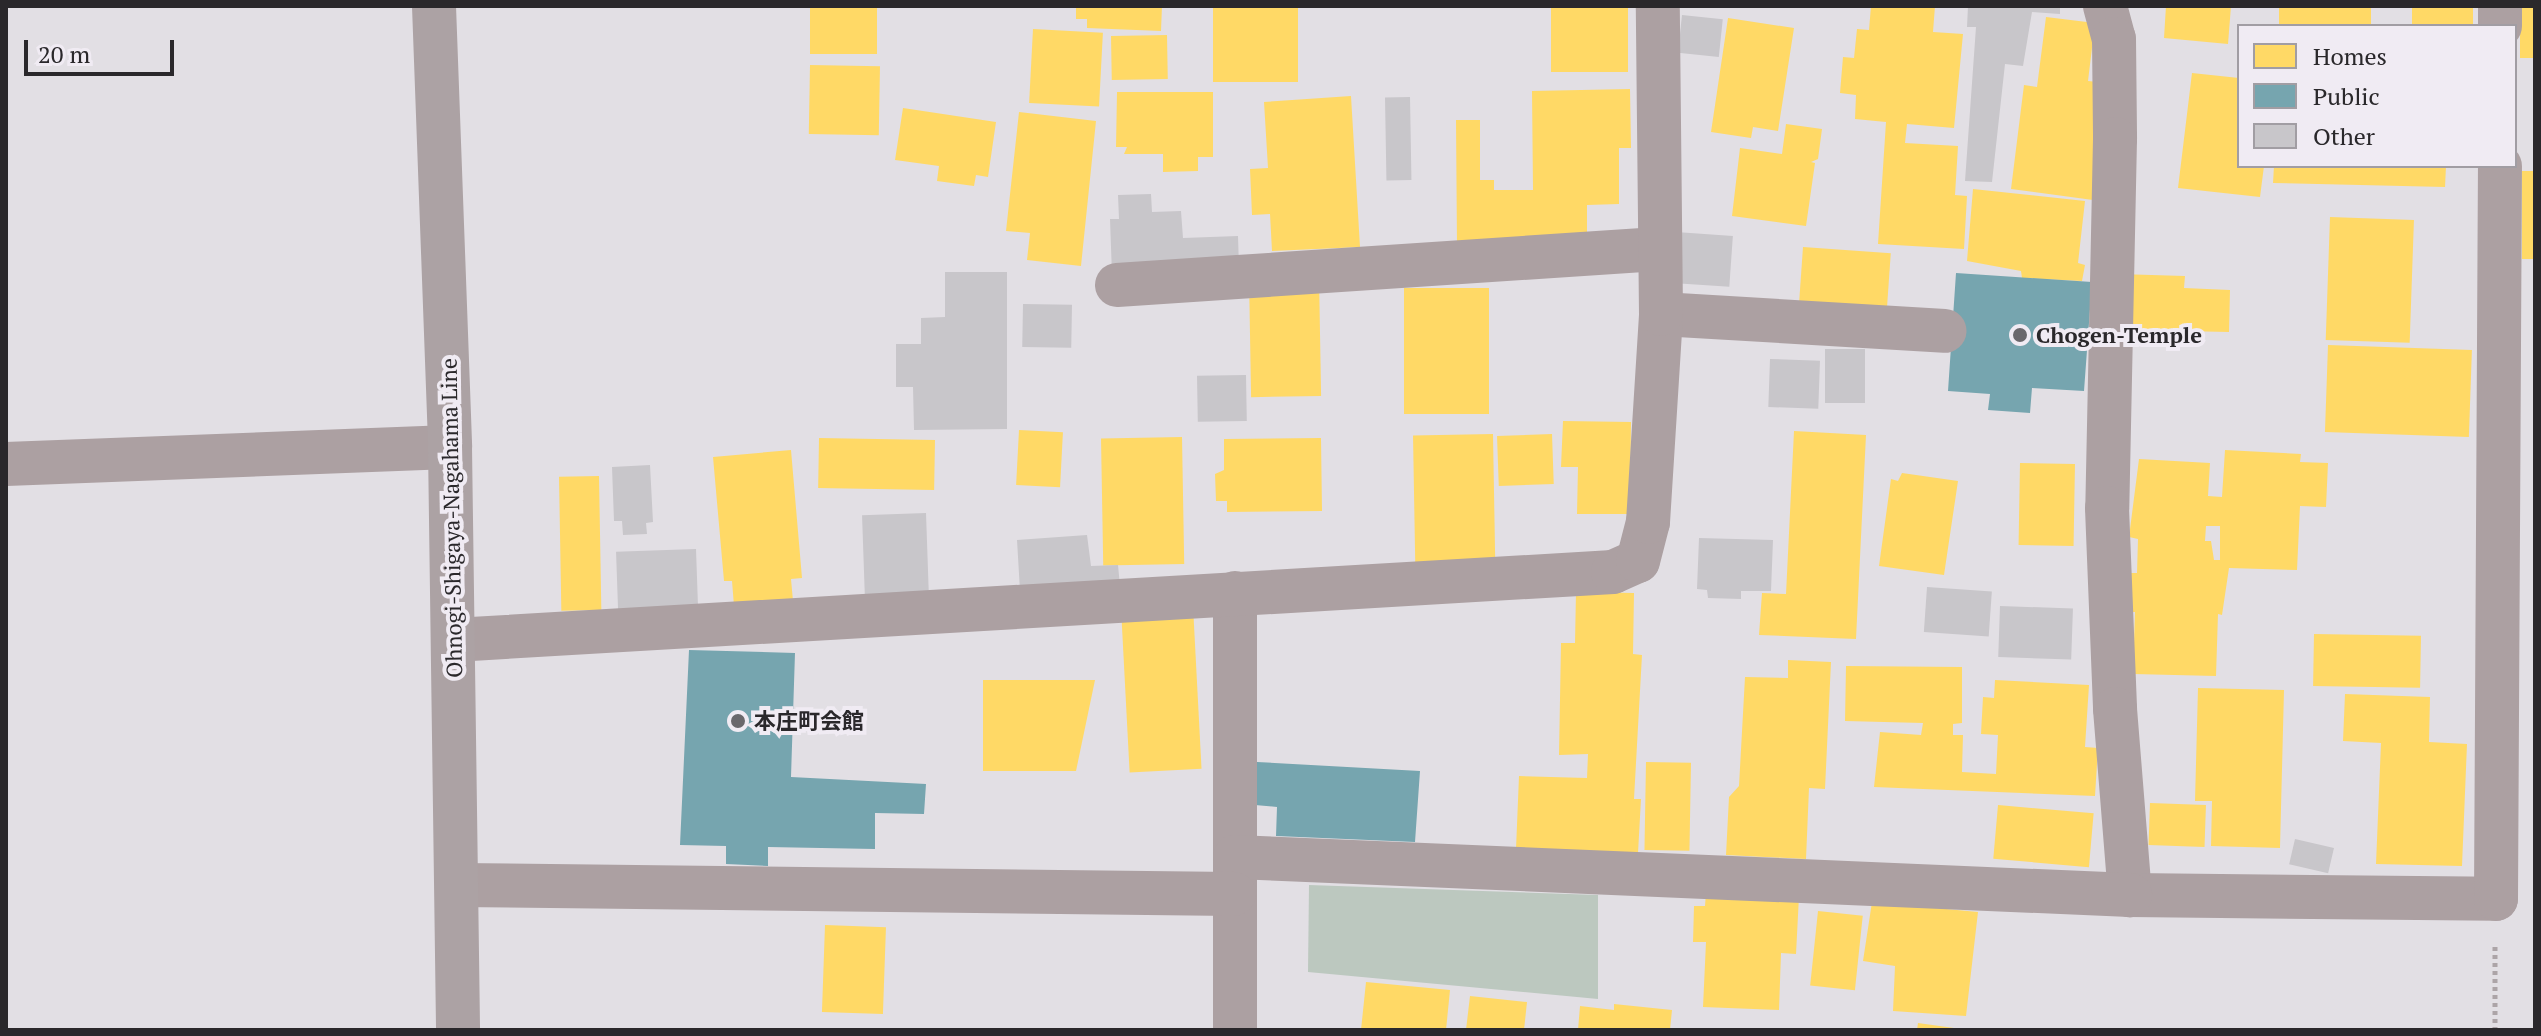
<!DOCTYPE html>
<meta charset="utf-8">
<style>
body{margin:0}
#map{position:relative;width:2541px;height:1036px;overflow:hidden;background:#e2dfe4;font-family:"PT Serif","Noto Sans JP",serif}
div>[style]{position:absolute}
.green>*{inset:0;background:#bcc8bf}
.homes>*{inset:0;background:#ffd966;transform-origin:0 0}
.public>*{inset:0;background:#76a5af}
.building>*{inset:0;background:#c8c6ca;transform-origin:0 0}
.path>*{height:5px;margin-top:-2.5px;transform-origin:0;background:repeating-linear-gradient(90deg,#aca4a7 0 4px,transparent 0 8px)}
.minor>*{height:44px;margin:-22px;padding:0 22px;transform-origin:22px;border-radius:22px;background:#aca0a2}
.major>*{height:44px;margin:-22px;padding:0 22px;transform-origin:22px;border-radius:22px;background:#aca2a4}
.dots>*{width:22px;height:22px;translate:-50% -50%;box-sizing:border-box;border:4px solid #f0ebf3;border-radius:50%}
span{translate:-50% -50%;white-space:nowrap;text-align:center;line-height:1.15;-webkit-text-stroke:8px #f0ebf3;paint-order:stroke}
.poi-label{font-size:22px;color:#2a282b;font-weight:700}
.left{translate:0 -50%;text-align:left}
.street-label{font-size:22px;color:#2a282b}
.frame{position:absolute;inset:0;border:8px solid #2a282b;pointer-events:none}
.legend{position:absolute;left:2237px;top:24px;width:280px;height:144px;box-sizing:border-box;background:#f0ebf3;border:2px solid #a19da3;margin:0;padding:10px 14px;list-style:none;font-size:24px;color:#2a282b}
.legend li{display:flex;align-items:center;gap:16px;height:40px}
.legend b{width:40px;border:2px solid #a19da3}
.scale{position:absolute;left:24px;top:40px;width:150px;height:36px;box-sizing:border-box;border:4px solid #2a282b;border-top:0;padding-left:10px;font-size:24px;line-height:28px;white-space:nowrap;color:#2a282b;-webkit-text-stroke:6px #f0ebf3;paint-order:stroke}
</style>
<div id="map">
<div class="green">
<i style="clip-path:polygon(1309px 885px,1598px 895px,1598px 999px,1308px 972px)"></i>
</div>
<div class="homes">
<i style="left:810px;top:6px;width:67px;height:48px"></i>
<i style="clip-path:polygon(1076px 6px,1162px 6px,1161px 31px,1087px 28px,1087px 19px,1076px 19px)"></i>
<i style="left:1213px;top:6px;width:85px;height:76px"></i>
<i style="left:1551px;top:6px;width:77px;height:66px"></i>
<i style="clip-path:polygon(1871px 6px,1935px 6px,1933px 32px,1963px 34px,1954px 128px,1907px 124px,1905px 143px,1958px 146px,1955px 195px,1967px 196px,1964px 249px,1878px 244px,1886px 122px,1855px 119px,1856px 95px,1840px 93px,1843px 57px,1854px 58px,1857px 29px,1869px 30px)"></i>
<i style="clip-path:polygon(2166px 6px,2231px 6px,2228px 44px,2164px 38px)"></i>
<i style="left:2279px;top:6px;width:92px;height:20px"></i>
<i style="left:2412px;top:6px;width:61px;height:20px"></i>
<i style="left:2520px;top:6px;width:15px;height:52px"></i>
<i style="clip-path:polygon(2046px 17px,2095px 23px,2088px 81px,2108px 83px,2093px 200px,2011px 189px,2024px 85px,2037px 87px)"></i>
<i style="clip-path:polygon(1728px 18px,1794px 28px,1778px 131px,1753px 127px,1751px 138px,1711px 132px)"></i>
<i style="left:1033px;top:29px;width:70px;height:74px;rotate:3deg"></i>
<i style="left:1167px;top:35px;width:44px;height:56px;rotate:89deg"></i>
<i style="left:810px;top:65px;width:70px;height:69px;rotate:1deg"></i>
<i style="clip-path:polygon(2192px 73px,2239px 78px,2239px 166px,2264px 166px,2260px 197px,2178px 188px)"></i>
<i style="clip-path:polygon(1630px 89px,1631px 148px,1619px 148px,1619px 204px,1587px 205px,1587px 245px,1457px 246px,1456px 120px,1480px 120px,1480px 180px,1494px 180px,1494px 190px,1533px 190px,1532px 91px)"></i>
<i style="clip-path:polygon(1117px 92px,1213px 92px,1213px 157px,1198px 157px,1198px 171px,1163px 172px,1163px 154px,1124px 154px,1127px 147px,1116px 147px)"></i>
<i style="clip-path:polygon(1351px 96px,1360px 247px,1272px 251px,1270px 214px,1252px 215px,1250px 169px,1268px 168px,1264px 102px)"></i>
<i style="clip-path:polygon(903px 108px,996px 122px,988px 177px,976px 175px,974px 186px,937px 181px,939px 166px,895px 160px)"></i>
<i style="clip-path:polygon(1019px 112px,1096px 121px,1081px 266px,1027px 260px,1030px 233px,1006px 231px)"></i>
<i style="clip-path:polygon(1786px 124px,1822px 129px,1818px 159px,1811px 162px,1815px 163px,1806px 226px,1732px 216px,1740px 148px,1782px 154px)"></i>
<i style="clip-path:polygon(2274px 166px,2446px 166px,2445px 187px,2273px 183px)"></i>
<i style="left:2522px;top:171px;width:13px;height:88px"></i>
<i style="clip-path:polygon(1973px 189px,2085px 201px,2078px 263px,2085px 265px,2082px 281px,2022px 278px,2021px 271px,1967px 261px)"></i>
<i style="left:2330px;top:217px;width:84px;height:123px;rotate:2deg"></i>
<i style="left:1803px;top:247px;width:88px;height:58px;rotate:4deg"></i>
<i style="clip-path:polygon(2118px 274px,2185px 276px,2184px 288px,2230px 290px,2229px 332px,2182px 331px,2182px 340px,2116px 338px)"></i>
<i style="left:1319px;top:276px;width:120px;height:70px;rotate:89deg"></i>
<i style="left:1489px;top:288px;width:126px;height:85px;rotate:90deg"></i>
<i style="left:2328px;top:345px;width:144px;height:87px;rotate:2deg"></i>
<i style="clip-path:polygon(1563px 421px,1631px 422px,1630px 514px,1577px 514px,1578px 467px,1561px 467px)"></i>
<i style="left:1019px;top:430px;width:44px;height:55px;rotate:3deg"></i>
<i style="clip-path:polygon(1794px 431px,1866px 435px,1856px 639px,1759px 635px,1762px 593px,1786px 594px)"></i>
<i style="left:1493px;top:434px;width:131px;height:80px;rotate:89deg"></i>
<i style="left:1552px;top:434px;width:50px;height:55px;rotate:88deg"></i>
<i style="left:1182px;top:437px;width:127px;height:81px;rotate:89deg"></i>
<i style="clip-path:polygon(1321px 438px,1322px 511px,1227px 512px,1227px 501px,1216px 501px,1215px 474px,1224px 470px,1224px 439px)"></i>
<i style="left:935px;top:440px;width:50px;height:116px;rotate:91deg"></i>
<i style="clip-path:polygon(791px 450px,802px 578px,791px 579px,793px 601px,734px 606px,732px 581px,724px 581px,713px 457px)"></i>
<i style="clip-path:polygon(evenodd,2225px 450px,2301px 454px,2300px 462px,2328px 463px,2326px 507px,2300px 506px,2297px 570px,2229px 568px,2222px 615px,2218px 614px,2216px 676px,2133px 674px,2135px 612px,2123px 612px,2125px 573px,2137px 573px,2138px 539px,2129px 537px,2139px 459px,2210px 463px,2208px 496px,2222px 497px,2225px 450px,2206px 526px,2220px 526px,2220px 560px,2214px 560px,2211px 541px,2205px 541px,2206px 526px)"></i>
<i style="left:2020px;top:463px;width:55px;height:82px;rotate:1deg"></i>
<i style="clip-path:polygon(1902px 473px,1958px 481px,1944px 575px,1879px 566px,1891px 479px,1898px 481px)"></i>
<i style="left:599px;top:476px;width:134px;height:40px;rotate:89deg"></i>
<i style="clip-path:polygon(1576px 592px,1634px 593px,1633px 654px,1642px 655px,1634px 799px,1641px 799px,1638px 853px,1516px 849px,1519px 776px,1587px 778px,1588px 754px,1559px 755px,1561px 643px,1575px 643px)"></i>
<i style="left:1193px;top:606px;width:163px;height:72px;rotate:87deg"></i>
<i style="left:2314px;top:634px;width:107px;height:52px;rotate:1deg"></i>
<i style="clip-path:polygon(1788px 660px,1831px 662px,1825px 789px,1809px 788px,1806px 859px,1726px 855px,1729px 797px,1739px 786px,1745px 677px,1788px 678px)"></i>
<i style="clip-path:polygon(1846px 666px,1962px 667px,1962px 723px,1953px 724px,1953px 735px,1963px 735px,1962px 772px,1996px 774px,1998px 735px,1981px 734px,1983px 697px,1994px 698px,1995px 680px,2089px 685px,2085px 747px,2098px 748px,2095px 796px,1874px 787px,1880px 732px,1921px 735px,1923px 723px,1845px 721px)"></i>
<i style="clip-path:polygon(983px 680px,1095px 680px,1076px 771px,983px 771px)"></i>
<i style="clip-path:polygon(2198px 688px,2284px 690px,2280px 848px,2211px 846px,2212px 801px,2195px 801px)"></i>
<i style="clip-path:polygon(2345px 694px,2430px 697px,2429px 742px,2467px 744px,2462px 866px,2376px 864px,2381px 743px,2343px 741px)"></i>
<i style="left:1646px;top:762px;width:45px;height:88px;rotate:1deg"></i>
<i style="left:2150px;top:803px;width:56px;height:42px;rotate:2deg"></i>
<i style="left:1998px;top:805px;width:96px;height:54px;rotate:5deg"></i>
<i style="clip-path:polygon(1706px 893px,1799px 896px,1796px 954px,1781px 953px,1779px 1010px,1703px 1007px,1706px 942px,1693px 942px,1694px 906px,1705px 906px)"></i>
<i style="clip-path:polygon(1872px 902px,1978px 912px,1966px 1016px,1893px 1011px,1895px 966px,1863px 961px)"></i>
<i style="left:1818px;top:911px;width:45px;height:75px;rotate:6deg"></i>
<i style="left:825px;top:925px;width:61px;height:87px;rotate:2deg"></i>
<i style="clip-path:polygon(1366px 982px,1450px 990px,1446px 1030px,1361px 1030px)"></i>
<i style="clip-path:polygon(1470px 996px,1527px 1002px,1524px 1030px,1466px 1030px)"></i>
<i style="clip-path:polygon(1614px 1004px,1672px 1010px,1670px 1030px,1578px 1030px,1580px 1006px,1614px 1010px)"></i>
<i style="clip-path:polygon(1918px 1023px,1954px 1028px,1954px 1030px,1917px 1030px)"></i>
</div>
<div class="public">
<i style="clip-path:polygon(1956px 273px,2092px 282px,2084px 391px,2032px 388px,2030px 413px,1988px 410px,1990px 394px,1948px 391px)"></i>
<i style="clip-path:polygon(689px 650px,795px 653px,791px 777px,926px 784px,924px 814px,875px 813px,875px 849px,768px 847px,768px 866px,726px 864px,726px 846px,680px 845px)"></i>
<i style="clip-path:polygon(1257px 762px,1420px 771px,1415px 842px,1276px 836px,1277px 807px,1255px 805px)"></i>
</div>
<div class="building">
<i style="clip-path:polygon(1968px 6px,2060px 6px,2060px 14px,2032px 12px,2023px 66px,2005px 64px,1992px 182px,1965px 181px,1976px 27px,1967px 27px)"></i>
<i style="left:1682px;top:15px;width:41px;height:38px;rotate:6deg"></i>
<i style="left:1410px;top:97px;width:83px;height:25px;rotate:89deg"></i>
<i style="clip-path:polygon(1151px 194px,1152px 212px,1181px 211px,1183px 238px,1238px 236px,1239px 268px,1112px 275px,1110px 219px,1119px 219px,1118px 195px)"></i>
<i style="left:1676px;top:232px;width:57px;height:51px;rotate:4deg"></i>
<i style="clip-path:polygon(945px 272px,1007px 272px,1007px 429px,914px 430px,913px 387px,896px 387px,896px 344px,921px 344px,921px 318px,945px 317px)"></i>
<i style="left:1023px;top:304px;width:49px;height:43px;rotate:1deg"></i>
<i style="left:1825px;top:349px;width:40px;height:54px"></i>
<i style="left:1770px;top:359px;width:50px;height:48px;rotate:2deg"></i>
<i style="left:1246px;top:375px;width:46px;height:49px;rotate:89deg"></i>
<i style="clip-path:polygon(650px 465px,653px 522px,646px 523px,647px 534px,623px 535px,622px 521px,614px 521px,612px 467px)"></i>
<i style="left:926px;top:513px;width:80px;height:64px;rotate:88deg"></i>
<i style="clip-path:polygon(1087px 535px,1091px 566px,1118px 565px,1120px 586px,1020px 591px,1017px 540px)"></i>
<i style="clip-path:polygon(1699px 538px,1773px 540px,1771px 591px,1741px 591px,1741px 599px,1708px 598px,1707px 590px,1697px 589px)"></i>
<i style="left:696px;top:549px;width:58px;height:80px;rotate:88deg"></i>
<i style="left:1927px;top:587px;width:65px;height:45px;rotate:4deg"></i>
<i style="left:2000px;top:606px;width:73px;height:51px;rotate:2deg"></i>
<i style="left:2295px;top:839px;width:40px;height:26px;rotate:13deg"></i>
</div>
<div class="path">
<i style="left:2495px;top:1030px;width:85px;rotate:-90deg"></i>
</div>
<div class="minor">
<i style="left:2105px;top:6px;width:34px;rotate:75deg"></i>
<i style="left:2114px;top:39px;width:100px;rotate:89.4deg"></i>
<i style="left:2115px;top:139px;width:369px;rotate:91.2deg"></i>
<i style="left:2107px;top:508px;width:201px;rotate:87.7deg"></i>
<i style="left:2115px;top:709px;width:187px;rotate:85.4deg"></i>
<i style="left:2130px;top:895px;width:366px;rotate:0.6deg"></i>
<i style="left:2496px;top:899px;width:733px;rotate:-89.69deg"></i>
<i style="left:2500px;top:26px;width:20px;rotate:-90deg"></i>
<i style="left:1117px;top:285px;width:542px;rotate:-3.81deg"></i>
<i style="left:1661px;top:314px;width:284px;rotate:3.4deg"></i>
<i style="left:6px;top:464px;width:444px;rotate:-2.2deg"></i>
<i style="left:1235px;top:593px;width:437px;rotate:90deg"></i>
<i style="left:454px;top:640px;width:1161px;rotate:-3.36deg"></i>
<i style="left:1613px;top:572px;width:27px;rotate:-24deg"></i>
<i style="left:1638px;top:561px;width:40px;rotate:-75.6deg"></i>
<i style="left:1648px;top:522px;width:208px;rotate:-86.4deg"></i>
<i style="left:1661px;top:314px;width:308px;rotate:-90.6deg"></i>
<i style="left:1235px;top:857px;width:896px;rotate:2.43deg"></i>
<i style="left:458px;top:885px;width:776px;rotate:0.66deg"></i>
</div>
<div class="major">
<i style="left:434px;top:6px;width:441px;rotate:87.9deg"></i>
<i style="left:450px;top:447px;width:583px;rotate:89.21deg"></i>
</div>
<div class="dots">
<i style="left:2020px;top:335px;background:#6a686c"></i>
<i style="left:738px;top:721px;background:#6a686c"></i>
</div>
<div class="poi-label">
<span class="left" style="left:2036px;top:335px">Chogen-Temple</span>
<span class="left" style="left:754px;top:721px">本庄町会館</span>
</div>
<div class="street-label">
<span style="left:451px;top:518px;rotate:-91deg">Ohnogi-Shigaya-Nagahama Line</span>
</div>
<div class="frame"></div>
<ul class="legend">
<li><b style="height:22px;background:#ffd966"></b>Homes</li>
<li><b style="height:22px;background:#76a5af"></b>Public</li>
<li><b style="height:22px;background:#c8c6ca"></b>Other</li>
</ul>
<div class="scale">20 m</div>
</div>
